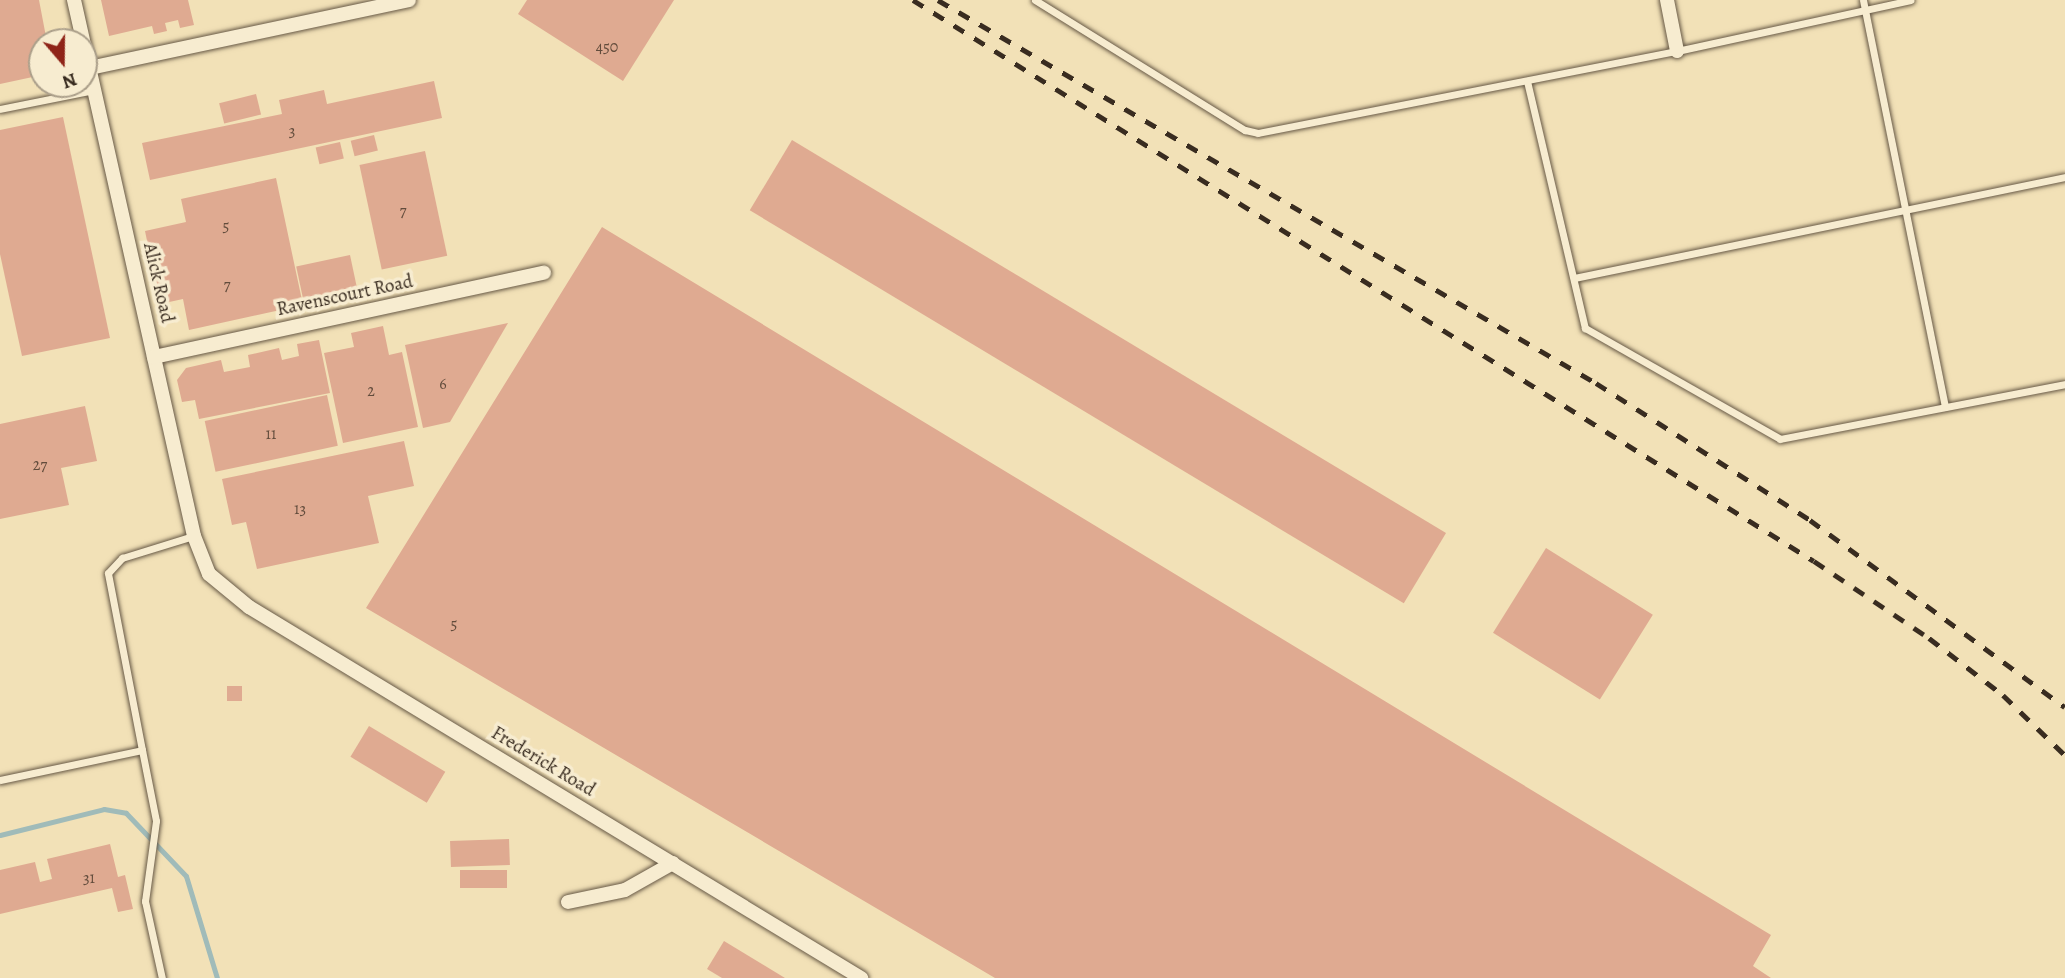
<!DOCTYPE html>
<style>
body{margin:0}
#map{position:relative;width:2065px;height:978px;overflow:hidden;background:#f2e1b7;font-family:Alegreya,serif}
div>[style]{position:absolute}
.stream>*{height:5px;margin:-2.5px;padding:0 2.5px;transform-origin:2.5px;border-radius:2.5px;background:#a0bbb9}
.building>*{inset:0;background:#dfaa91;transform-origin:0 0}
.roads{filter:drop-shadow(0 0 2px #675946) drop-shadow(0 0 2px #675946)}
.lane>*{height:7px;margin:-3.5px;padding:0 3.5px;transform-origin:3.5px;border-radius:3.5px;background:#f7ecd0}
.street>*{height:14px;margin:-7px;padding:0 7px;transform-origin:7px;border-radius:7px;background:#f7ecd0}
.rail>*{height:5px;margin-top:-2.5px;transform-origin:0;background:repeating-linear-gradient(90deg,#392c20 0 12px,transparent 0 24px)}
span{translate:-50% -50%;white-space:nowrap;text-align:center;line-height:1.15;-webkit-text-stroke:7px #f7ecd0;paint-order:stroke}
.number-label{font-size:16px;color:#624c3c}
.number-label span{-webkit-text-stroke-width:0}
.street-label{font-size:19px;color:#392c20}
.north{position:absolute;left:28px;top:28px;width:70px;height:70px;box-sizing:border-box;background:#f7ecd0;border:2px solid #ab9f8a;border-radius:50%;rotate:160deg;font-size:19px;font-weight:700;line-height:28px;text-align:center;color:#392c20}
.north::after{content:'';display:block;margin:auto;width:24px;height:32px;background:#8f2418;clip-path:polygon(50% 0,100% 100%,50% 72%,0 100%)}
</style>
<div id="map">
<div class="stream">
<i style="left:0;top:835px;width:107px;rotate:-14deg"></i>
<i style="left:104px;top:809px;width:22px;rotate:10deg"></i>
<i style="left:126px;top:813px;width:87px;rotate:46.4deg"></i>
<i style="left:186px;top:876px;width:107px;rotate:73.1deg"></i>
</div>
<div class="building">
<i style="clip-path:polygon(0 0,39px 0,47px 42px,42px 42px,42px 75px,0 84px)"></i>
<i style="clip-path:polygon(101px 0,188px 0,194px 25px,180px 28px,178px 20px,165px 23px,167px 31px,154px 34px,152px 26px,109px 36px)"></i>
<i style="clip-path:polygon(527px 0,674px 0,623px 81px,518px 14px)"></i>
<i style="clip-path:polygon(434px 81px,442px 118px,150px 180px,142px 143px,282px 114px,279px 100px,324px 90px,327px 104px)"></i>
<i style="left:256px;top:94px;width:21px;height:38px;rotate:76deg"></i>
<i style="clip-path:polygon(63px 117px,110px 338px,22px 356px,0 254px,0 130px)"></i>
<i style="left:374px;top:135px;width:16px;height:24px;rotate:76deg"></i>
<i style="left:792px;top:140px;width:763px;height:82px;rotate:31deg"></i>
<i style="left:340px;top:142px;width:17px;height:25px;rotate:77deg"></i>
<i style="left:425px;top:151px;width:107px;height:67px;rotate:78deg"></i>
<i style="clip-path:polygon(276px 178px,303px 305px,189px 330px,183px 299px,160px 304px,145px 231px,186px 222px,181px 199px)"></i>
<i style="clip-path:polygon(602px 227px,1771px 935px,1753px 966px,1771px 978px,995px 978px,366px 608px)"></i>
<i style="left:350px;top:255px;width:40px;height:55px;rotate:78deg"></i>
<i style="clip-path:polygon(508px 323px,450px 422px,423px 428px,405px 345px)"></i>
<i style="clip-path:polygon(383px 326px,389px 355px,402px 352px,418px 427px,343px 443px,324px 353px,354px 347px,351px 333px)"></i>
<i style="clip-path:polygon(319px 340px,330px 393px,199px 419px,195px 400px,182px 402px,177px 380px,186px 368px,221px 360px,224px 372px,250px 367px,248px 355px,279px 348px,282px 360px,299px 356px,297px 344px)"></i>
<i style="left:327px;top:395px;width:52px;height:125px;rotate:78deg"></i>
<i style="clip-path:polygon(85px 406px,97px 461px,61px 468px,69px 505px,0 519px,0 424px)"></i>
<i style="clip-path:polygon(404px 441px,414px 486px,368px 496px,379px 543px,257px 569px,246px 522px,232px 525px,222px 479px)"></i>
<i style="left:1546px;top:548px;width:126px;height:100px;rotate:32deg"></i>
<i style="left:227px;top:686px;width:15px;height:15px"></i>
<i style="left:369px;top:726px;width:89px;height:36px;rotate:31deg"></i>
<i style="left:509px;top:839px;width:26px;height:59px;rotate:88deg"></i>
<i style="clip-path:polygon(110px 844px,118px 877px,125px 875px,133px 909px,118px 912px,112px 888px,0 914px,0 870px,35px 862px,40px 882px,52px 879px,47px 859px)"></i>
<i style="left:507px;top:870px;width:18px;height:47px;rotate:90deg"></i>
<i style="clip-path:polygon(724px 941px,785px 978px,722px 978px,707px 969px)"></i>
</div>
<div class="roads">
<div class="lane">
<i style="left:1035px;top:0;width:247px;rotate:31.8deg"></i>
<i style="left:1245px;top:130px;width:13px;rotate:13deg"></i>
<i style="left:1258px;top:133px;width:427px;rotate:-11.1deg"></i>
<i style="left:1677px;top:51px;width:239px;rotate:-12.3deg"></i>
<i style="left:1863px;top:0;width:415px;rotate:78.6deg"></i>
<i style="left:1527px;top:81px;width:254px;rotate:76.8deg"></i>
<i style="left:1585px;top:328px;width:224px;rotate:29.6deg"></i>
<i style="left:1780px;top:439px;width:290px;rotate:-10.9deg"></i>
<i style="left:0;top:109px;width:96px;rotate:-11.4deg"></i>
<i style="left:1574px;top:278px;width:501px;rotate:-11.62deg"></i>
<i style="left:142px;top:750px;width:72px;rotate:78.8deg"></i>
<i style="left:156px;top:821px;width:81px;rotate:97.8deg"></i>
<i style="left:145px;top:901px;width:79px;rotate:77.6deg"></i>
<i style="left:0;top:780px;width:145px;rotate:-11.9deg"></i>
<i style="left:142px;top:750px;width:180px;rotate:-100.9deg"></i>
<i style="left:108px;top:573px;width:21px;rotate:-47deg"></i>
<i style="left:122px;top:558px;width:74px;rotate:-17.2deg"></i>
</div>
<div class="street">
<i style="left:74px;top:0;width:549px;rotate:77.38deg"></i>
<i style="left:194px;top:536px;width:41px;rotate:68.5deg"></i>
<i style="left:209px;top:574px;width:52px;rotate:39.5deg"></i>
<i style="left:249px;top:607px;width:716px;rotate:31.22deg"></i>
<i style="left:1667px;top:0;width:52px;rotate:78.9deg"></i>
<i style="left:90px;top:68px;width:326px;rotate:-12deg"></i>
<i style="left:154px;top:357px;width:399px;rotate:-12.2deg"></i>
<i style="left:568px;top:902px;width:58px;rotate:-11.9deg"></i>
<i style="left:625px;top:890px;width:55px;rotate:-29.4deg"></i>
</div>
</div>
<div class="rail">
<i style="left:913px;top:0;width:1061px;rotate:31.91deg"></i>
<i style="left:1814px;top:561px;width:138px;rotate:33.8deg"></i>
<i style="left:1929px;top:638px;width:93px;rotate:37.6deg"></i>
<i style="left:2003px;top:695px;width:86px;rotate:44.1deg"></i>
<i style="left:938px;top:0;width:761px;rotate:30.2deg"></i>
<i style="left:1596px;top:383px;width:254px;rotate:32.6deg"></i>
<i style="left:1810px;top:520px;width:316px;rotate:36.3deg"></i>
</div>
<div class="number-label">
<span style="left:607px;top:47px">450</span>
<span style="left:292px;top:131px">3</span>
<span style="left:403px;top:211px">7</span>
<span style="left:226px;top:226px">5</span>
<span style="left:227px;top:285px">7</span>
<span style="left:443px;top:384px">6</span>
<span style="left:371px;top:391px">2</span>
<span style="left:271px;top:434px">11</span>
<span style="left:40px;top:465px">27</span>
<span style="left:300px;top:509px">13</span>
<span style="left:454px;top:624px">5</span>
<span style="left:89px;top:878px">31</span>
</div>
<div class="street-label">
<span style="left:158px;top:283px;rotate:77deg">Alick Road</span>
<span style="left:345px;top:296px;rotate:-12deg">Ravenscourt Road</span>
<span style="left:543px;top:762px;rotate:31deg">Frederick Road</span>
</div>
<div class="north">N</div>
</div>
